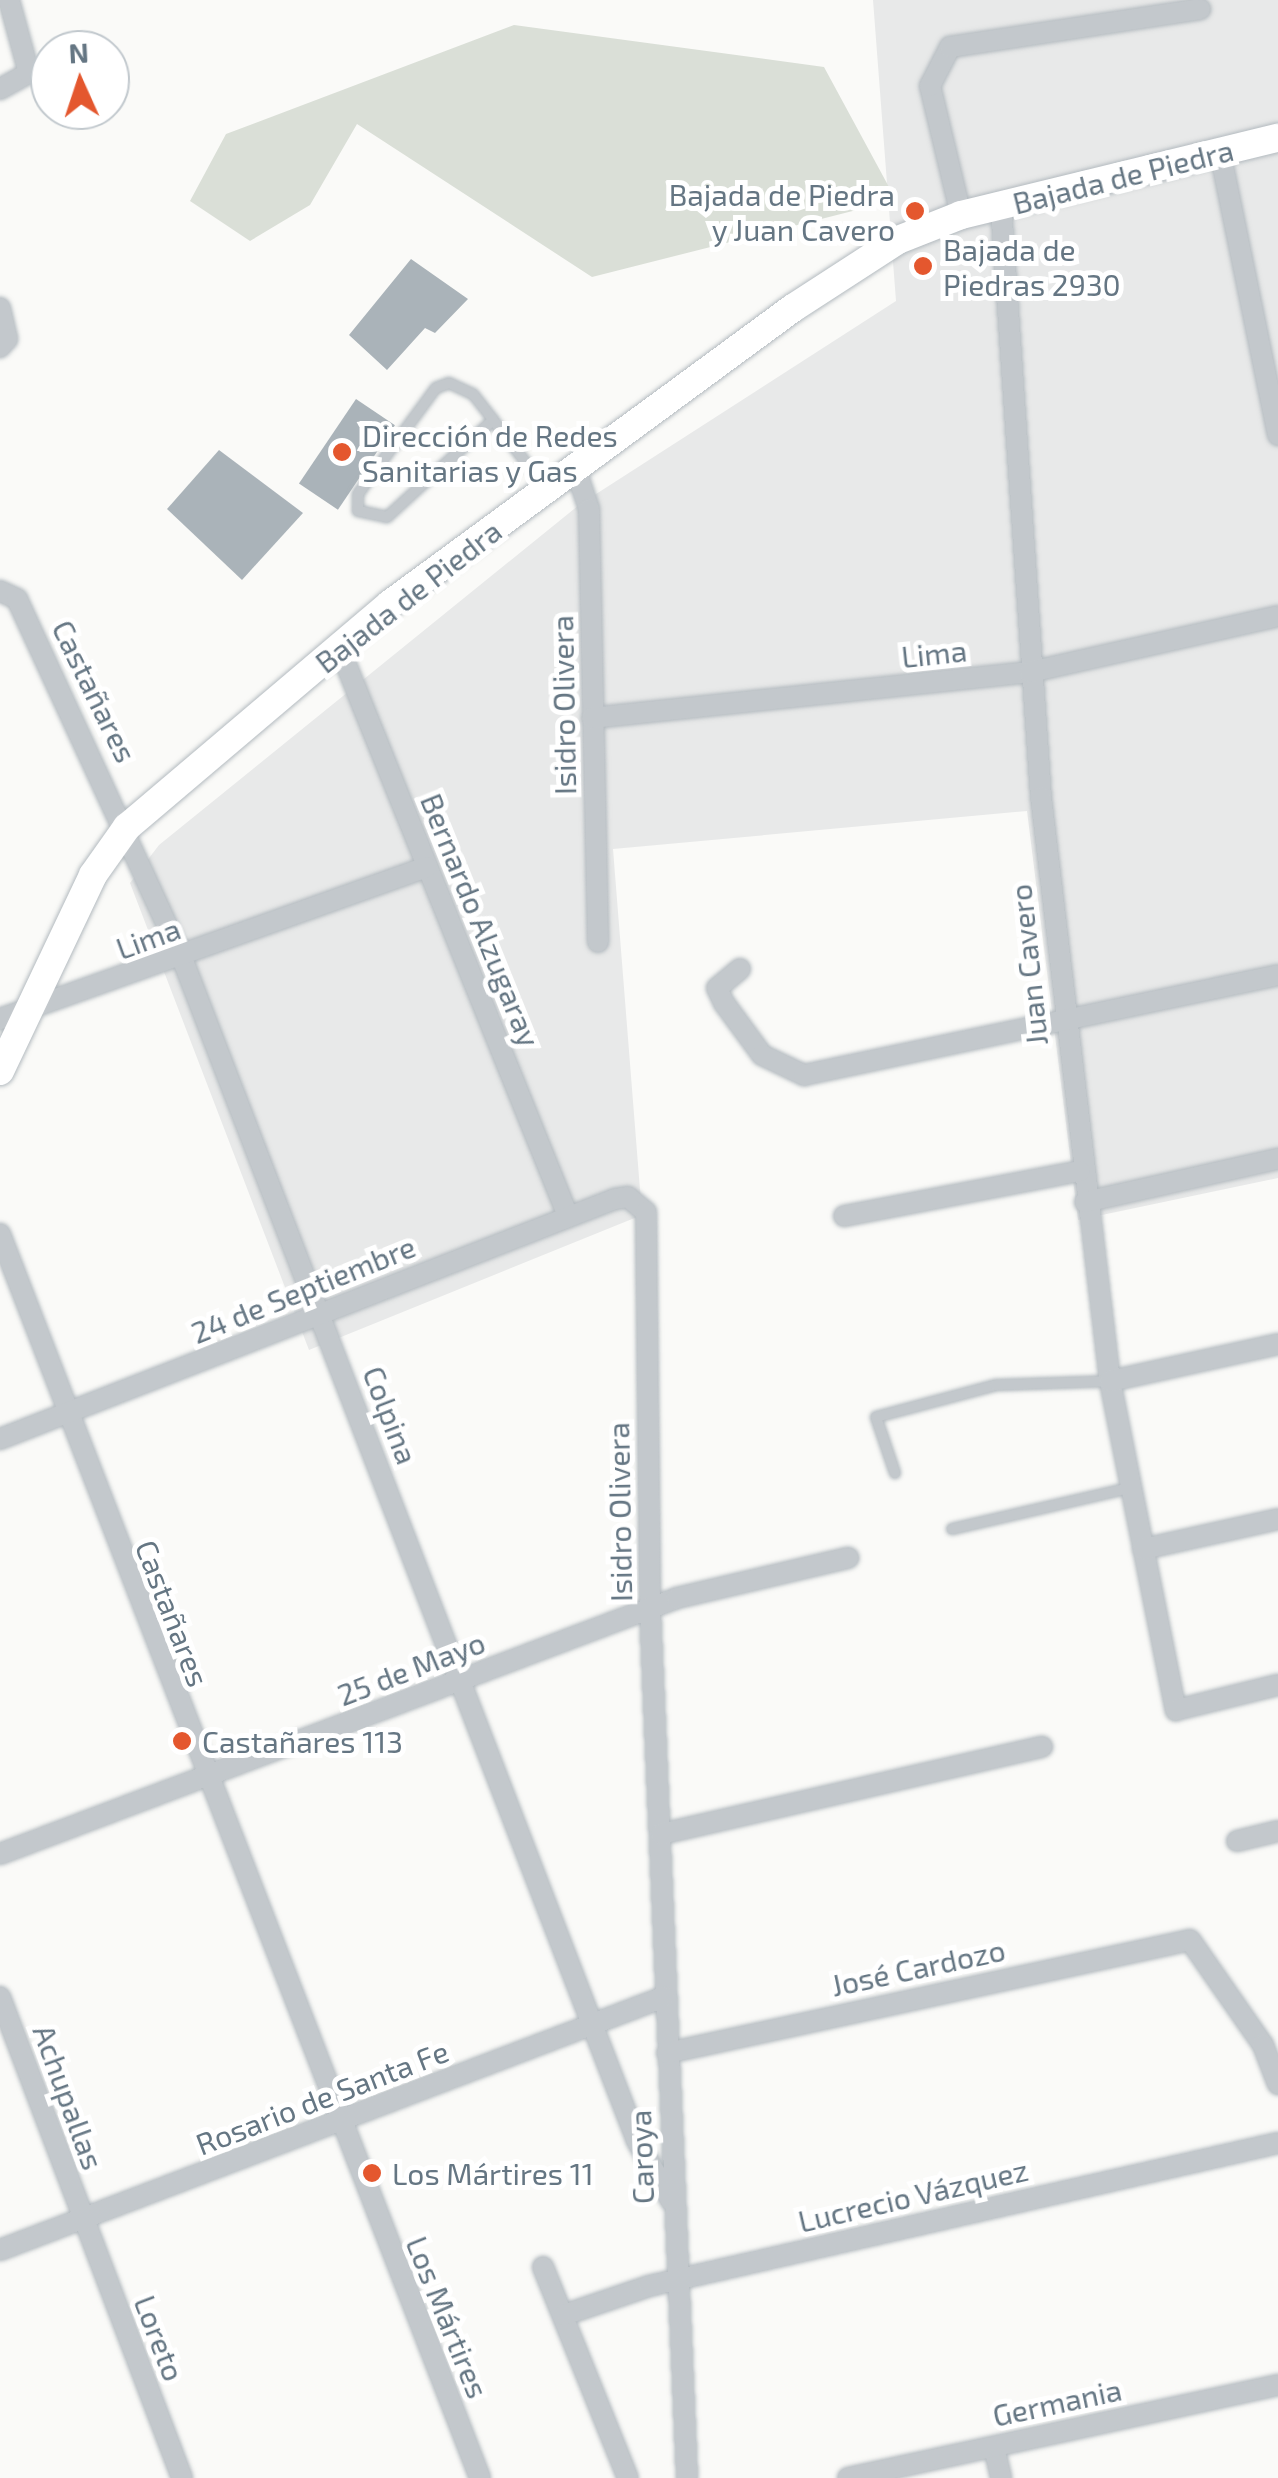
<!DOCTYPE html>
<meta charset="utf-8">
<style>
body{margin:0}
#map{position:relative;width:1278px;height:2478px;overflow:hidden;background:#fafaf8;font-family:"Exo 2",sans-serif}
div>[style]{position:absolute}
.built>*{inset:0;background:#e8e9e9}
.green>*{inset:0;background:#dadfd7}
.building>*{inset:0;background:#aab3b9;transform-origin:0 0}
.roads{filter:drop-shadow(0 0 2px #b3babf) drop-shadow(0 0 2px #b3babf)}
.service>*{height:10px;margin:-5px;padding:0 5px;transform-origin:5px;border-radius:5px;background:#c3c8cc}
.minor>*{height:20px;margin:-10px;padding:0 10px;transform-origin:10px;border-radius:10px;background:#c3c8cc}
.secondary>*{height:28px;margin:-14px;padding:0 14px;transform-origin:14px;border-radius:14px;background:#fff}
.dots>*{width:28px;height:28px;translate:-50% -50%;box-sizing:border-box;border:5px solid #fff;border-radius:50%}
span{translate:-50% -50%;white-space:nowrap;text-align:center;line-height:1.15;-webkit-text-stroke:10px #fff;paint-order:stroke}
.street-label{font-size:30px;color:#657683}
.poi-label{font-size:30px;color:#657683}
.right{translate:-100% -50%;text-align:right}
.left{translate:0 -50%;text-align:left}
.north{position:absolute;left:30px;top:30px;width:100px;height:100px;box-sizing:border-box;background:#fff;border:2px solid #c1c8cd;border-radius:50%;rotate:357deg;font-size:28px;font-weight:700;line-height:40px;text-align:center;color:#657683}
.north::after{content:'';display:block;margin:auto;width:35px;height:45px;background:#e4572e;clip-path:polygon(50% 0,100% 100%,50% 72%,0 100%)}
</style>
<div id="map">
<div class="built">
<i style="clip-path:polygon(873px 0,1278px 0,1278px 1178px,1078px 1220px,1027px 811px,613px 849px,642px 1215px,309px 1350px,130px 883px,159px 845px,579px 505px,896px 301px)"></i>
</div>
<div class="green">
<i style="clip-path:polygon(514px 25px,824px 67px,896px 200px,592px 277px,357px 124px,310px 205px,250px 241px,190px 201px,226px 134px)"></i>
</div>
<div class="building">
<i style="clip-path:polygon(411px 259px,468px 299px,435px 333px,425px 328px,387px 370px,349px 335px)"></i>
<i style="left:356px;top:399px;width:47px;height:102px;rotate:34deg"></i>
<i style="clip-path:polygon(219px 450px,303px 513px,242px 580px,167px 509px)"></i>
</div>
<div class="roads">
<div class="service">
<i style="left:493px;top:420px;width:144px;rotate:137.5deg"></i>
<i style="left:387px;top:517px;width:30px;rotate:-168deg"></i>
<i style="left:358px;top:511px;width:17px;rotate:-90deg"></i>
<i style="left:358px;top:494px;width:132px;rotate:-53.7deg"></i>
<i style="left:436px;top:388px;width:14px;rotate:-21deg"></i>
<i style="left:449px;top:383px;width:26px;rotate:25deg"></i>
<i style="left:473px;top:394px;width:33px;rotate:52deg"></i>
<i style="left:493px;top:420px;width:83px;rotate:52.3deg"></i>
<i style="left:895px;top:1473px;width:59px;rotate:-108.7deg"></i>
<i style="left:876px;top:1417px;width:124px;rotate:-14.9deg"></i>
<i style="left:996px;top:1385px;width:113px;rotate:-2deg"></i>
<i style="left:952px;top:1529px;width:183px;rotate:-13deg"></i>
</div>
<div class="minor">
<i style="left:0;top:89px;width:33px;rotate:-29deg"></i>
<i style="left:29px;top:73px;width:76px;rotate:-105.3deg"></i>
<i style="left:1220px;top:152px;width:289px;rotate:78.4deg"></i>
<i style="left:1001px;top:206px;width:592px;rotate:86.13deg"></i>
<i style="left:1041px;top:797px;width:588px;rotate:83.26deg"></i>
<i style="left:1110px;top:1381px;width:336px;rotate:78.7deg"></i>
<i style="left:1176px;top:1710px;width:105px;rotate:-13.8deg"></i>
<i style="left:961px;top:215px;width:133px;rotate:-103.5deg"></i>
<i style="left:930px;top:86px;width:44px;rotate:-62.9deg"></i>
<i style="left:950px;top:47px;width:253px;rotate:-8.6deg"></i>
<i style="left:0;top:308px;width:32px;rotate:77deg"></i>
<i style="left:7px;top:339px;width:11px;rotate:131deg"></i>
<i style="left:576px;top:470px;width:41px;rotate:71.6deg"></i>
<i style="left:589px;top:509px;width:433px;rotate:88.8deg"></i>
<i style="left:0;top:591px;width:19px;rotate:25deg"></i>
<i style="left:17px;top:599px;width:395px;rotate:65.3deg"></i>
<i style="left:182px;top:958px;width:1267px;rotate:68.96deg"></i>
<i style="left:637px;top:2141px;width:70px;rotate:60.2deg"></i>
<i style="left:339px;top:647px;width:613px;rotate:68.08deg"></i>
<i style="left:592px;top:718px;width:440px;rotate:-6deg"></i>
<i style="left:1030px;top:672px;width:254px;rotate:-12.7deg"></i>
<i style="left:740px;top:969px;width:30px;rotate:140deg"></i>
<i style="left:717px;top:988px;width:17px;rotate:65deg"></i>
<i style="left:724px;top:1003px;width:64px;rotate:53.8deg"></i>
<i style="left:762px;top:1055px;width:47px;rotate:25.5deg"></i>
<i style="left:804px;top:1075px;width:484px;rotate:-11.9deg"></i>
<i style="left:0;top:1019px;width:453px;rotate:-19.6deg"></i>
<i style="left:1085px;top:1202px;width:198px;rotate:-12.6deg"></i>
<i style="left:844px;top:1216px;width:240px;rotate:-10.8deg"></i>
<i style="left:0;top:1234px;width:1333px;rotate:68.9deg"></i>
<i style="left:1110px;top:1381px;width:172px;rotate:-12.4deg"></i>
<i style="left:0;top:1439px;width:660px;rotate:-21.32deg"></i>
<i style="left:615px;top:1199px;width:13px;rotate:-9deg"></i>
<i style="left:628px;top:1197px;width:23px;rotate:40deg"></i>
<i style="left:646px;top:1212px;width:396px;rotate:89.4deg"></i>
<i style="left:650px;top:1608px;width:871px;rotate:87.56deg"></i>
<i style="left:1143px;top:1549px;width:138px;rotate:-12.5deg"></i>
<i style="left:661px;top:1834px;width:391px;rotate:-12.9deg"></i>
<i style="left:1237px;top:1841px;width:42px;rotate:-13.7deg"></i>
<i style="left:0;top:1854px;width:724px;rotate:-20.71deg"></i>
<i style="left:677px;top:1598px;width:176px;rotate:-13.2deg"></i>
<i style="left:0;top:1997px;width:514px;rotate:69.27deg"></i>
<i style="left:667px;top:2053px;width:535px;rotate:-12.19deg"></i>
<i style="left:1190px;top:1940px;width:128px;rotate:55.2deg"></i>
<i style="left:1263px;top:2045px;width:42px;rotate:69deg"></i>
<i style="left:0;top:2250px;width:711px;rotate:-20.86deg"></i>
<i style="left:543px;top:2267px;width:227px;rotate:68.1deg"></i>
<i style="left:564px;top:2315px;width:90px;rotate:-18.8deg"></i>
<i style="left:649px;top:2286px;width:645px;rotate:-12.81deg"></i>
<i style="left:994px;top:2447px;width:32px;rotate:77deg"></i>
<i style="left:848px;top:2478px;width:440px;rotate:-12.2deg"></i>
</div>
<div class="secondary">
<i style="left:0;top:1071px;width:217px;rotate:-64.6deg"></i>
<i style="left:93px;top:875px;width:59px;rotate:-54.7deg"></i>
<i style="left:127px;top:827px;width:345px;rotate:-40.3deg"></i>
<i style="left:390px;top:604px;width:500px;rotate:-36.3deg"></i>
<i style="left:793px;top:308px;width:125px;rotate:-32.9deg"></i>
<i style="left:898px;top:240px;width:68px;rotate:-21.6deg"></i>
<i style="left:961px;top:215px;width:326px;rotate:-13.7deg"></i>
</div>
</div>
<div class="dots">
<i style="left:915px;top:211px;background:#e4572e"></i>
<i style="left:923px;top:266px;background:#e4572e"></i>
<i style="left:342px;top:452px;background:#e4572e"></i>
<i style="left:182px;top:1741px;background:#e4572e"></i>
<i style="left:372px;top:2173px;background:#e4572e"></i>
</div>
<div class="street-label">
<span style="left:1123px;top:176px;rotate:-14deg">Bajada de Piedra</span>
<span style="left:408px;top:596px;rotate:-38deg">Bajada de Piedra</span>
<span style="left:934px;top:653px;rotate:-6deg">Lima</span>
<span style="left:95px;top:691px;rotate:64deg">Castañares</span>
<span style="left:563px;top:705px;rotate:-91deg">Isidro Olivera</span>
<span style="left:481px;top:920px;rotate:68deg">Bernardo Alzugaray</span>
<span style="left:148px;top:938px;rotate:-20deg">Lima</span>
<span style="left:1028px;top:965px;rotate:-96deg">Juan Cavero</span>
<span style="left:303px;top:1289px;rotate:-22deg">24 de Septiembre</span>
<span style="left:391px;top:1415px;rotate:69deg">Colpina</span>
<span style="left:619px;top:1512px;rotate:-91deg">Isidro Olivera</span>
<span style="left:173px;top:1613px;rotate:69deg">Castañares</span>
<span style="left:411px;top:1668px;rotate:-21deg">25 de Mayo</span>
<span style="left:918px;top:1967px;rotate:-12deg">José Cardozo</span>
<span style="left:69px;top:2097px;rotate:70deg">Achupallas</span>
<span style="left:322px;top:2097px;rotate:-21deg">Rosario de Santa Fe</span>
<span style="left:641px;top:2157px;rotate:-92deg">Caroya</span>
<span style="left:913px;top:2195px;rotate:-13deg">Lucrecio Vázquez</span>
<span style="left:448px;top:2317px;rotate:68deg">Los Mártires</span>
<span style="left:160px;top:2338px;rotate:69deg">Loreto</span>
<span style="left:1057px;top:2402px;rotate:-12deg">Germania</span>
</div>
<div class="poi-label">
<span class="right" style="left:895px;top:211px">Bajada de Piedra<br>y Juan Cavero</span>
<span class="left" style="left:943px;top:266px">Bajada de<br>Piedras 2930</span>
<span class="left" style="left:362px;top:452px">Dirección de Redes<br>Sanitarias y Gas</span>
<span class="left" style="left:202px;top:1741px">Castañares 113</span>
<span class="left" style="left:392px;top:2173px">Los Mártires 11</span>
</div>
<div class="north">N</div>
</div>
